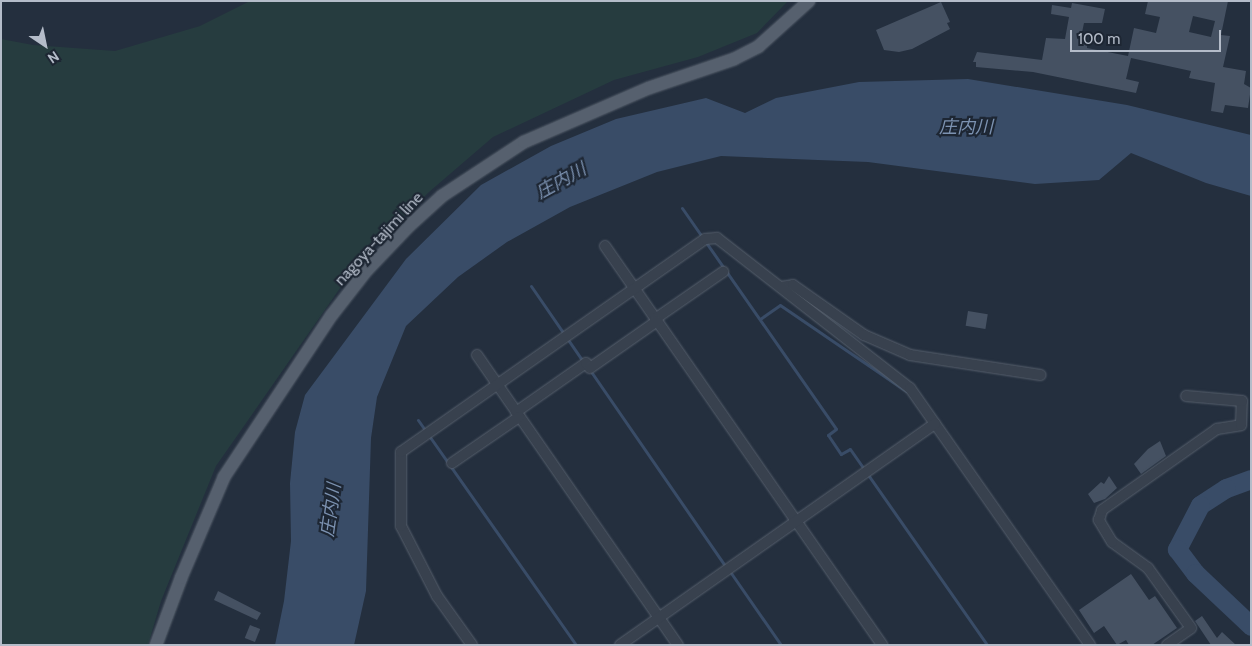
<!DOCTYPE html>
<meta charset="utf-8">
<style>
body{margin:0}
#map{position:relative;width:1252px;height:646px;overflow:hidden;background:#242f3e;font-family:Cabin,"Noto Sans JP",sans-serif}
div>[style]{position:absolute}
.green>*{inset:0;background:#263c3f}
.water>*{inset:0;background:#394c67}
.stream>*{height:3px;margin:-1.5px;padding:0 1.5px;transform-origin:1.5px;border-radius:1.5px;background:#394c67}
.river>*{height:19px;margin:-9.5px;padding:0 9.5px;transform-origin:9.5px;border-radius:9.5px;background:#394c67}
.building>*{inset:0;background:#455162;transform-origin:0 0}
.roads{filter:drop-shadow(0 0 1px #565f6c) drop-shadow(0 0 1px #565f6c)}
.minor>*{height:10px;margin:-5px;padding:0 5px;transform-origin:5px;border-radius:5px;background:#38414e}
.major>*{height:12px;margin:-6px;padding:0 6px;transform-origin:6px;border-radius:6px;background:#56606e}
span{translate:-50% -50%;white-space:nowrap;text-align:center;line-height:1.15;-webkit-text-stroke:4.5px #1d2633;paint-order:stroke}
.street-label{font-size:16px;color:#b4bcc9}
.water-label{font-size:18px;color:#7c92b1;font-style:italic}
.frame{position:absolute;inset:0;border:2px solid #b4bcc9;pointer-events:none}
.north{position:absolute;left:20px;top:20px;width:50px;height:50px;-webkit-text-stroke:4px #1d2633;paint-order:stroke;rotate:146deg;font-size:14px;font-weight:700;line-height:20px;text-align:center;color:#b4bcc9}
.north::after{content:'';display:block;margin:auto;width:18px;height:22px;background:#b4bcc9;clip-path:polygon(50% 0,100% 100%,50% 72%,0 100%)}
.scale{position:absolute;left:1070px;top:30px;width:151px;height:22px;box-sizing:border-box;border:2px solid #b4bcc9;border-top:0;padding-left:6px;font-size:15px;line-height:18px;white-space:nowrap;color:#b4bcc9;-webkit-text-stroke:4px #1d2633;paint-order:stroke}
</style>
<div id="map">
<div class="green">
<i style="clip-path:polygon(250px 1px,788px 1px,757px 33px,698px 57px,614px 80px,493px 137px,429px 192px,359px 261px,216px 466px,161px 601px,148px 645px,1px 645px,1px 39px,33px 45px,115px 51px,200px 26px)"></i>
</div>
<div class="water">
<i style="clip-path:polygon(968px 79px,1127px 105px,1251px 135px,1251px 196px,1206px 183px,1131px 153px,1099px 180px,1035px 184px,868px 162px,721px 156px,657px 172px,570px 207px,507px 242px,458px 277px,406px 326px,377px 397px,371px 438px,366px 591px,354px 645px,275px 645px,284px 601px,291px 541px,290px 483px,295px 432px,305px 395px,406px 259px,481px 185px,551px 146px,616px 119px,706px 98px,745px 113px,776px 98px,859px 82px)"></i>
</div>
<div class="stream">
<i style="left:682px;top:208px;width:269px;rotate:55.1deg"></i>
<i style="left:836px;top:429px;width:10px;rotate:143deg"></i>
<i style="left:828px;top:435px;width:23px;rotate:56deg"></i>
<i style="left:841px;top:454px;width:10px;rotate:-29deg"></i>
<i style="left:850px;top:449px;width:239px;rotate:55deg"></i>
<i style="left:531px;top:286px;width:90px;rotate:55.4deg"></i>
<i style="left:760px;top:319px;width:24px;rotate:-35deg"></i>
<i style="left:780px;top:305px;width:153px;rotate:34.3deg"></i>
<i style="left:592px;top:373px;width:232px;rotate:55.4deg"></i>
<i style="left:418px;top:420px;width:275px;rotate:54.9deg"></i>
<i style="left:731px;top:573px;width:88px;rotate:55.2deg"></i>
</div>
<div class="river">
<i style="left:1251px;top:479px;width:27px;rotate:160deg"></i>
<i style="left:1226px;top:488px;width:31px;rotate:147deg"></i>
<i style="left:1200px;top:505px;width:50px;rotate:117.6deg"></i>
<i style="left:1177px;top:549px;width:30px;rotate:53deg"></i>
<i style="left:1195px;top:573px;width:77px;rotate:43.4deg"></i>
</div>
<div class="building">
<i style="clip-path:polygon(evenodd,1148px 1px,1228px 1px,1221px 35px,1230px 36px,1223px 67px,1246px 71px,1244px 84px,1251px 88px,1248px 108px,1225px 105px,1223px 113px,1211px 111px,1215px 83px,1189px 78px,1191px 71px,1131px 58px,1126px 79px,1139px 82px,1136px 93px,1033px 72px,976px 67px,976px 62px,973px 62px,977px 52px,1042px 60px,1046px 38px,1065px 39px,1069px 17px,1051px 14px,1052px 5px,1071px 8px,1072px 3px,1105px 9px,1102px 23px,1084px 23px,1080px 42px,1087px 43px,1087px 48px,1128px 56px,1134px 28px,1156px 33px,1160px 17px,1145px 14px,1148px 1px,1193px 16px,1215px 21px,1211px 37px,1189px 32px,1193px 16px)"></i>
<i style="clip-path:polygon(941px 2px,950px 22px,947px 23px,950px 29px,912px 49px,899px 52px,884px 50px,876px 30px)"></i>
<i style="left:968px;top:311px;width:20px;height:15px;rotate:9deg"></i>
<i style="clip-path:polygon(1160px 441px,1166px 456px,1141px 474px,1134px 464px,1148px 449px)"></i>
<i style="clip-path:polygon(1109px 476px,1117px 488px,1105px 499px,1094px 503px,1088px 494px,1101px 482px,1104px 484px)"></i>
<i style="clip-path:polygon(1131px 574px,1149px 600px,1155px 596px,1177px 628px,1152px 645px,1129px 645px,1126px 640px,1117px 645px,1104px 626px,1094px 633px,1079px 610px)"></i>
<i style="clip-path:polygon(218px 591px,261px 613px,257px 620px,214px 600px)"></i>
<i style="clip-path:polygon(1202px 616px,1217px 638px,1222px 632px,1236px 645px,1211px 645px,1195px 621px)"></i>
<i style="left:250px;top:625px;width:11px;height:14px;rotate:22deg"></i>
</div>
<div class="roads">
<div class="minor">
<i style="left:605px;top:246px;width:486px;rotate:55.2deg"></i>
<i style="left:781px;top:287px;width:12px;rotate:-9deg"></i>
<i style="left:793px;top:285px;width:87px;rotate:35.2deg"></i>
<i style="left:864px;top:335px;width:50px;rotate:23.5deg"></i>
<i style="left:910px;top:355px;width:132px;rotate:8.7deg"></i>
<i style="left:655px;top:319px;width:83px;rotate:-34.7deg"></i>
<i style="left:477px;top:355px;width:353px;rotate:55.3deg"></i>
<i style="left:516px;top:412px;width:85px;rotate:-35deg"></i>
<i style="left:586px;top:363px;width:6px;rotate:51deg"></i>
<i style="left:590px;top:368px;width:82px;rotate:-35deg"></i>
<i style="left:452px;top:463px;width:81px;rotate:-34.5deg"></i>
<i style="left:472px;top:645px;width:60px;rotate:-125.5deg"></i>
<i style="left:437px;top:596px;width:79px;rotate:-117.2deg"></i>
<i style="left:401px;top:526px;width:74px;rotate:-90deg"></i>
<i style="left:401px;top:452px;width:371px;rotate:-35deg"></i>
<i style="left:705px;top:239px;width:12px;rotate:-5deg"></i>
<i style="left:717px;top:238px;width:244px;rotate:37.9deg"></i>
<i style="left:910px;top:388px;width:314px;rotate:55deg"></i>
<i style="left:620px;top:645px;width:385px;rotate:-35.1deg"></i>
<i style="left:1167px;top:645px;width:29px;rotate:-35deg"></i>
<i style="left:1191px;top:628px;width:74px;rotate:-125.6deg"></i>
<i style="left:1148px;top:568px;width:44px;rotate:-144.2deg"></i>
<i style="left:1112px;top:542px;width:26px;rotate:-121deg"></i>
<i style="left:1099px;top:520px;width:10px;rotate:-73deg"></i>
<i style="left:1102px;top:510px;width:141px;rotate:-35.2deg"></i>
<i style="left:1217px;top:429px;width:24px;rotate:-9deg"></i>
<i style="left:1241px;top:425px;width:24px;rotate:-88deg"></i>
<i style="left:1242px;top:401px;width:56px;rotate:-174.9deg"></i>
</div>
<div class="major">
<i style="left:156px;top:645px;width:72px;rotate:-69.5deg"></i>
<i style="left:181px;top:578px;width:110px;rotate:-66.9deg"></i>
<i style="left:224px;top:477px;width:193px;rotate:-56.4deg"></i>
<i style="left:331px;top:316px;width:58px;rotate:-52deg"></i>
<i style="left:367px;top:270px;width:61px;rotate:-46.3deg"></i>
<i style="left:409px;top:226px;width:45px;rotate:-42.3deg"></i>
<i style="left:442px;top:196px;width:98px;rotate:-33.4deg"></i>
<i style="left:524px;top:142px;width:136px;rotate:-23.4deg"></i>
<i style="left:649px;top:88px;width:90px;rotate:-18.8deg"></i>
<i style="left:734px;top:59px;width:28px;rotate:-27deg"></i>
<i style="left:759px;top:46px;width:67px;rotate:-42deg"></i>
</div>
</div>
<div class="street-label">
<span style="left:379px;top:239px;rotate:-47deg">nagoya-tajimi line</span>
</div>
<div class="water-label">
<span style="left:966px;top:127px">庄内川</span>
<span style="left:561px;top:181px;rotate:-29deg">庄内川</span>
<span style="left:331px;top:510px;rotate:-82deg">庄内川</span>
</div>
<div class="frame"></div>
<div class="north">N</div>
<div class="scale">100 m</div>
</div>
